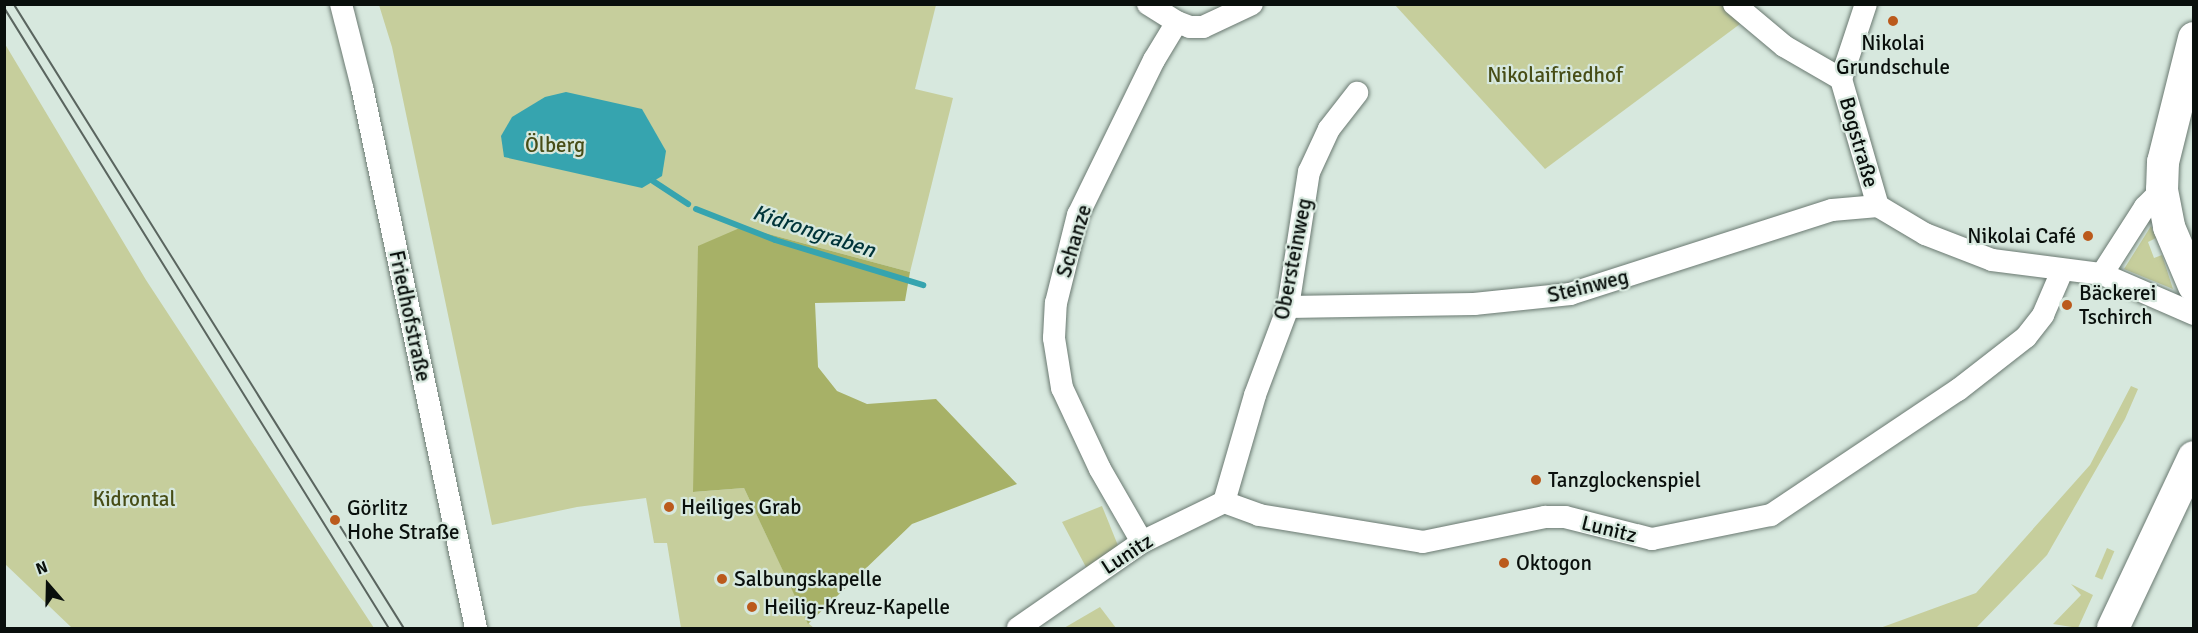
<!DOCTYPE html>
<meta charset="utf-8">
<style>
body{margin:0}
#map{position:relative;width:2198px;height:633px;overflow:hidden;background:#d7e8de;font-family:Signika,sans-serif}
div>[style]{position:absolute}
.green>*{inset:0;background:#c6ce9c;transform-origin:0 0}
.forest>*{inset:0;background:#a7b167}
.water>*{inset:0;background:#36a4af}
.stream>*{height:6px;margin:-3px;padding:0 3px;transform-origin:3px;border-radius:3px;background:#36a4af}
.roads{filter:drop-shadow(0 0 2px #6a7971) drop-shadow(0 0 2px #6a7971)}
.street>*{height:22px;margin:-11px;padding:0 11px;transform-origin:11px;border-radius:11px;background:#fff}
.secondary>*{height:32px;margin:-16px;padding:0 16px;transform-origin:16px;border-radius:16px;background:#fff}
.tram>*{height:1.5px;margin:-0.75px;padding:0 0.75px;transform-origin:0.75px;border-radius:0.75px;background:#5a655f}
.dots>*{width:16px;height:16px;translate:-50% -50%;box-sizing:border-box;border:3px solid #d7e8de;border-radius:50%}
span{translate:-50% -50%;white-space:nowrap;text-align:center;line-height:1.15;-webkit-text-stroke:4.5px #d7e8de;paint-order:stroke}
.poi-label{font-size:21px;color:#090f0c}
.right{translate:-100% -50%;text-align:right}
.left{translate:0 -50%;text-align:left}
.park-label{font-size:21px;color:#474d16}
.street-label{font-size:21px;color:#090f0c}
.water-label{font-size:22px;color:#003439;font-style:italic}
.frame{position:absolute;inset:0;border:6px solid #090f0c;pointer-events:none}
.north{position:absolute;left:18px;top:555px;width:60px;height:60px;-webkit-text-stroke:4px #d7e8de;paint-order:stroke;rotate:340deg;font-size:16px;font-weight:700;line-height:24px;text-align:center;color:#090f0c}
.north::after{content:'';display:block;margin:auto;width:21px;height:27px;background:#090f0c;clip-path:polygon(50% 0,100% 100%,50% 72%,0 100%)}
</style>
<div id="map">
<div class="green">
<i style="clip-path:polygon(379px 5px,936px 5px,915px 89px,953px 98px,910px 272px,742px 227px,694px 492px,744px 488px,808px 623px,814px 628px,681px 628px,667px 543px,654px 543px,646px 498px,577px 507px,492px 525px,392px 47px)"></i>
<i style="clip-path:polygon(1395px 5px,1731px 5px,1740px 24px,1545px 169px)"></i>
<i style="clip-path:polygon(5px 44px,146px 280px,374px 628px,72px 628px,5px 564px)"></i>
<i style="clip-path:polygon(2151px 226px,2156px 238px,2148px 242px,2154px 258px,2162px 255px,2173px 289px,2124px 269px)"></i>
<i style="clip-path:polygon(2131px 386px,2138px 389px,2125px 419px,2047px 555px,1976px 628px,1880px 628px,1976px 593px,2090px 465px)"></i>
<i style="clip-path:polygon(1102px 506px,1119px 548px,1087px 569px,1062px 522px)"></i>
<i style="left:2107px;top:548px;width:8px;height:31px;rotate:23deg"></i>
<i style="clip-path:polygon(2071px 584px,2093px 595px,2078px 628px,2053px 624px,2081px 595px)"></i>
<i style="clip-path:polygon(1100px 607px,1116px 628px,1064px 628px)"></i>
</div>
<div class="forest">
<i style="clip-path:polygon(742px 227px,910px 272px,905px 301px,815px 303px,818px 367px,837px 391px,867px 404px,936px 399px,1017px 484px,912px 524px,808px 624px,744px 488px,693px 492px,698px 246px)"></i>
</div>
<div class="water">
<i style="clip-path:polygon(566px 92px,642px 109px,666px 151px,662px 176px,642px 188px,504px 157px,501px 136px,512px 117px,545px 97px)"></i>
</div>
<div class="stream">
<i style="left:653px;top:181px;width:42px;rotate:33.3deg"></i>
<i style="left:696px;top:209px;width:85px;rotate:21.4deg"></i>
<i style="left:775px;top:240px;width:155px;rotate:16.9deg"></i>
</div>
<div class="roads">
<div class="street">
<i style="left:341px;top:4px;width:86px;rotate:75.8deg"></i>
<i style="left:362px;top:87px;width:553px;rotate:78.1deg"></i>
<i style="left:1148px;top:4px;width:34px;rotate:32deg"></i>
<i style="left:1734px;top:4px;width:65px;rotate:40deg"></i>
<i style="left:1784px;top:46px;width:66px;rotate:30.1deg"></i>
<i style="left:1841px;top:79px;width:132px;rotate:73.8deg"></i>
<i style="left:1878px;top:206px;width:55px;rotate:30.8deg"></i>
<i style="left:1925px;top:234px;width:72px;rotate:21.2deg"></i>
<i style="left:1992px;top:260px;width:111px;rotate:7.3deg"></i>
<i style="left:2102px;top:274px;width:100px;rotate:23.5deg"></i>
<i style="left:1841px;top:79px;width:79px;rotate:-71.6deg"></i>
<i style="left:2102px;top:274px;width:80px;rotate:-57.3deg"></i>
<i style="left:2145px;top:207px;width:24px;rotate:-45deg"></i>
<i style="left:1288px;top:307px;width:186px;rotate:-0.9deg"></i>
<i style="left:1474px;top:304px;width:97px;rotate:-5.9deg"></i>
<i style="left:1570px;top:294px;width:275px;rotate:-17.8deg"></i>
<i style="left:1832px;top:210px;width:46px;rotate:-5deg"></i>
<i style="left:1224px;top:502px;width:111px;rotate:-73.8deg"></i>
<i style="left:1255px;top:395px;width:94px;rotate:-69.4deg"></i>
<i style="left:1288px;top:307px;width:137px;rotate:-81.2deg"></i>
<i style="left:1309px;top:172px;width:47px;rotate:-65.1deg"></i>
<i style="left:1329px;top:129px;width:46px;rotate:-52.1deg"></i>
<i style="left:1142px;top:542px;width:84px;rotate:-119.9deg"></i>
<i style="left:1100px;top:469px;width:89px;rotate:-115.1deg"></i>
<i style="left:1062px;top:388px;width:51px;rotate:-99.1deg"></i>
<i style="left:1054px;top:338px;width:35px;rotate:-87deg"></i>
<i style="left:1056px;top:303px;width:91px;rotate:-76deg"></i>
<i style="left:1078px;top:215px;width:173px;rotate:-63.9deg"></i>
<i style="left:1154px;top:60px;width:44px;rotate:-58.8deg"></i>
<i style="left:1177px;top:22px;width:14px;rotate:21deg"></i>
<i style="left:1190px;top:27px;width:13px"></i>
<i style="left:1203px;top:27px;width:54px;rotate:-25.1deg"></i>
<i style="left:1018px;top:628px;width:151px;rotate:-34.7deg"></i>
<i style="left:1142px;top:542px;width:91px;rotate:-26deg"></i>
<i style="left:1224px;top:502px;width:37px;rotate:20deg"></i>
<i style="left:1259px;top:515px;width:166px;rotate:9.3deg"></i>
<i style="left:1423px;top:542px;width:125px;rotate:-11.6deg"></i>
<i style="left:1545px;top:517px;width:20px"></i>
<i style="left:1565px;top:517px;width:90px;rotate:14.2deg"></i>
<i style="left:1652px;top:539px;width:121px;rotate:-11.4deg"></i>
<i style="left:1771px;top:515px;width:225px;rotate:-33.8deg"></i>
<i style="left:1958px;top:390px;width:86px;rotate:-37.9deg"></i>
<i style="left:2026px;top:337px;width:28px;rotate:-52deg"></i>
<i style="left:2043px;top:315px;width:48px;rotate:-66.6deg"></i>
</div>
<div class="secondary">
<i style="left:2194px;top:38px;width:128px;rotate:104deg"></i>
<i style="left:2163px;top:162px;width:28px;rotate:92deg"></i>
<i style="left:2162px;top:190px;width:38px;rotate:79deg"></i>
<i style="left:2169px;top:227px;width:64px;rotate:67deg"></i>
<i style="left:2113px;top:628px;width:189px;rotate:-64.7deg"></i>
</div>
</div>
<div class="tram">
<i style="left:14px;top:4px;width:736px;rotate:57.99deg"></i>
<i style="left:4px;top:7px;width:731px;rotate:58.2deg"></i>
</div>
<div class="dots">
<i style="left:1893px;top:21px;background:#bb5a1c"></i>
<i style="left:2088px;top:236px;background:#bb5a1c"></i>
<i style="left:2067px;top:305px;background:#bb5a1c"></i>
<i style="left:1536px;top:480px;background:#bb5a1c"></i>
<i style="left:669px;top:507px;background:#bb5a1c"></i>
<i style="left:335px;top:520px;background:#bb5a1c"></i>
<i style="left:1504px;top:563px;background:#bb5a1c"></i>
<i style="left:722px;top:579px;background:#bb5a1c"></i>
<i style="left:752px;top:607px;background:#bb5a1c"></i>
</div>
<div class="poi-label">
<span style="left:1893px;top:55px">Nikolai<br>Grundschule</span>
<span class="right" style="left:2076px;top:236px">Nikolai Café</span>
<span class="left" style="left:2079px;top:305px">Bäckerei<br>Tschirch</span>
<span class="left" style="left:1548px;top:480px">Tanzglockenspiel</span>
<span class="left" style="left:681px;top:507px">Heiliges Grab</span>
<span class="left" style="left:347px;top:520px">Görlitz<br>Hohe Straße</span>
<span class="left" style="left:1516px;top:563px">Oktogon</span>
<span class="left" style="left:734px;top:579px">Salbungskapelle</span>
<span class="left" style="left:764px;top:607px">Heilig-Kreuz-Kapelle</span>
</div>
<div class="park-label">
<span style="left:1555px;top:75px">Nikolaifriedhof</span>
<span style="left:555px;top:145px">Ölberg</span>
<span style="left:134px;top:499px">Kidrontal</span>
</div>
<div class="street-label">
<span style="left:1859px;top:142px;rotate:74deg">Bogstraße</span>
<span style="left:1074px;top:241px;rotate:-73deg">Schanze</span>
<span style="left:1293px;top:259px;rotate:-79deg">Obersteinweg</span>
<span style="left:1588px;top:286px;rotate:-14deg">Steinweg</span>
<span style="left:410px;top:316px;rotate:78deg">Friedhofstraße</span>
<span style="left:1609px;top:529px;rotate:14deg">Lunitz</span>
<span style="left:1127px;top:554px;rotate:-33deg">Lunitz</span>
</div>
<div class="water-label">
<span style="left:814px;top:231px;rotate:18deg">Kidrongraben</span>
</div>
<div class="frame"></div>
<div class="north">N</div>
</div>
